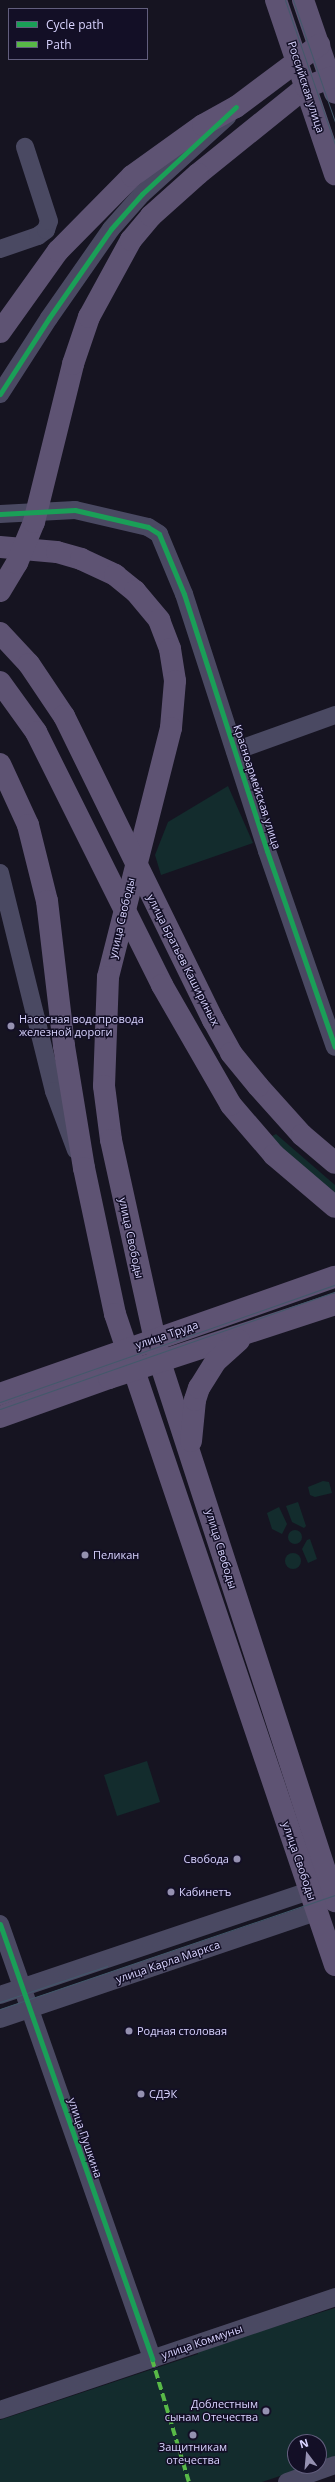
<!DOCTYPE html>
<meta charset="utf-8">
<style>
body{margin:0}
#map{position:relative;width:335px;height:2482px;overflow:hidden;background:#161421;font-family:"Open Sans",sans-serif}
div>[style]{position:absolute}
.green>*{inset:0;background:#132c2d}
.round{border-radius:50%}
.minor>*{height:18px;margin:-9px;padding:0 9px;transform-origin:9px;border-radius:9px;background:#4a4962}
.major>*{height:22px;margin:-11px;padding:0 11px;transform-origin:11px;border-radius:11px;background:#5e5373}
.tram>*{height:1px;margin:-0.5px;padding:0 0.5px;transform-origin:0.5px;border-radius:0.5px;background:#43596b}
.major-bridge>*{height:22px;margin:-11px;padding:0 11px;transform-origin:11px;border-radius:11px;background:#5e5373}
.quiet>*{height:4px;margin-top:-2px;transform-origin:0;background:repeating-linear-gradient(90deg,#58b947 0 8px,transparent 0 12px)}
.cycleway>*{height:5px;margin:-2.5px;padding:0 2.5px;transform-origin:2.5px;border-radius:2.5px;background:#1a9f57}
.dots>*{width:11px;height:11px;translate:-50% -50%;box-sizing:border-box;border:2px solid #130f26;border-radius:50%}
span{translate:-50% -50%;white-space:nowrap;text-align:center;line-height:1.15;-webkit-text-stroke:3px #130f26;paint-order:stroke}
.street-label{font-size:11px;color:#d9d4ff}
.poi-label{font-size:11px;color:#d9d4ff}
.left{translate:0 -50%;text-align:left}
.right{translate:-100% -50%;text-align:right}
.legend{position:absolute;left:8px;top:8px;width:140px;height:52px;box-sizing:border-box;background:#130f26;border:1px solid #625e7d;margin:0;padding:5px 7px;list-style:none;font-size:12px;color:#d9d4ff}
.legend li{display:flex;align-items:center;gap:8px;height:20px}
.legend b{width:20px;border:1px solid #625e7d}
.north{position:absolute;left:287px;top:2434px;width:40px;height:40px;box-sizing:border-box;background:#130f26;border:1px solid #625e7d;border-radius:50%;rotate:344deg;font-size:11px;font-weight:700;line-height:16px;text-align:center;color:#d9d4ff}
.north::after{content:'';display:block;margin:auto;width:14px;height:18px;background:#9591b1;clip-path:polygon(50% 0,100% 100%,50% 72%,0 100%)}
</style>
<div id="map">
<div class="green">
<div style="clip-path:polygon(228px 786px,253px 843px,161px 875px,155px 855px,168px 822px)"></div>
<div style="clip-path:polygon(276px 1134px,335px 1185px,335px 1197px,270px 1137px)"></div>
<div style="clip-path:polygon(323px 1481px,329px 1482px,332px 1493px,315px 1497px,310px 1495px,308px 1487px)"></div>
<div style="clip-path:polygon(298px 1502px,306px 1526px,304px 1528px,292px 1522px,286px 1506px)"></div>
<div style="clip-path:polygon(279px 1507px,287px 1524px,282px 1534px,272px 1529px,267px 1513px)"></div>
<div class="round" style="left:288px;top:1530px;width:14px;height:14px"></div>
<div style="clip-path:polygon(310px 1539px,317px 1559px,308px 1563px,302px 1549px,307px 1540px)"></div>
<div class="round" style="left:285px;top:1553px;width:16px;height:16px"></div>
<div style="clip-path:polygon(147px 1761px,160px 1802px,117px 1816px,104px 1775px)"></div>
<div style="clip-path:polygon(335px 2308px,335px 2458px,319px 2463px,319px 2442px,295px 2442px,295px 2466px,310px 2466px,262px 2482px,0 2482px,0 2420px,198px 2354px,197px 2351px)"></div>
</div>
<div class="minor">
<div style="left:0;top:249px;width:40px;rotate:-18.9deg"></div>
<div style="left:38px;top:236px;width:10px;rotate:-37deg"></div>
<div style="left:46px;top:230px;width:9px;rotate:-72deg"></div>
<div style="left:49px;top:221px;width:78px;rotate:-108deg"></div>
<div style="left:0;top:394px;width:90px;rotate:-57.2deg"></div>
<div style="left:49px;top:318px;width:108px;rotate:-55.1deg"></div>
<div style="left:111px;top:229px;width:47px;rotate:-48.5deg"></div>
<div style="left:142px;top:194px;width:115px;rotate:-42.2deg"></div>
<div style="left:0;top:514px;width:75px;rotate:-3.1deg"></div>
<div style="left:75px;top:510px;width:75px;rotate:13.1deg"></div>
<div style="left:148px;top:527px;width:13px;rotate:32deg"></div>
<div style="left:159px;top:534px;width:65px;rotate:67.4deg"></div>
<div style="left:184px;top:594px;width:270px;rotate:72.1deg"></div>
<div style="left:267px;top:851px;width:207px;rotate:70.9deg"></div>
<div style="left:235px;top:751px;width:106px;rotate:-19.8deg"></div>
<div style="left:0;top:873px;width:225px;rotate:76.1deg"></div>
<div style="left:54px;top:1091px;width:63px;rotate:69.6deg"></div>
<div style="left:0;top:1924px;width:461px;rotate:70.7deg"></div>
<div style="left:0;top:1995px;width:326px;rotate:-18.6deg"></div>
<div style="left:0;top:2019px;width:335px;rotate:-18.7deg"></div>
<div style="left:0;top:2410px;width:354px;rotate:-18.6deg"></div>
<div style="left:287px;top:2482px;width:51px;rotate:-19.5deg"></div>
</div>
<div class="major">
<div style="left:276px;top:0;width:184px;rotate:71.3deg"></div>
<div style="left:303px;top:0;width:98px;rotate:71deg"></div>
<div style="left:198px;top:174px;width:139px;rotate:-38.9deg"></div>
<div style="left:306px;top:87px;width:26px;rotate:-21deg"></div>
<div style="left:0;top:332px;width:100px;rotate:-54.4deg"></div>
<div style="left:58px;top:251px;width:105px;rotate:-45.4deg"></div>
<div style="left:132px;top:176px;width:87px;rotate:-35.7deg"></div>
<div style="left:203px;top:125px;width:38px;rotate:-29deg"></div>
<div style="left:236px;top:107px;width:104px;rotate:-36.8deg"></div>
<div style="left:0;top:547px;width:57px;rotate:5deg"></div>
<div style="left:57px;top:552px;width:25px;rotate:16deg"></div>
<div style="left:81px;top:559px;width:38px;rotate:25deg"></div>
<div style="left:115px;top:575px;width:26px;rotate:39deg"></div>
<div style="left:135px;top:591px;width:38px;rotate:50deg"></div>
<div style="left:159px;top:620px;width:31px;rotate:69deg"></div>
<div style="left:170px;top:649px;width:32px;rotate:81deg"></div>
<div style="left:175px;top:681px;width:47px;rotate:94.9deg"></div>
<div style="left:171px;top:728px;width:257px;rotate:104.2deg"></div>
<div style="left:108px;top:977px;width:109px;rotate:92.1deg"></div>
<div style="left:104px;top:1086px;width:54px;rotate:82.6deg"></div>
<div style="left:111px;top:1140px;width:227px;rotate:77.6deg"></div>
<div style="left:160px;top:1362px;width:567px;rotate:72.01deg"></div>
<div style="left:0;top:764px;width:67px;rotate:65.3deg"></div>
<div style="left:28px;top:825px;width:78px;rotate:76deg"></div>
<div style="left:47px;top:901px;width:146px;rotate:83.3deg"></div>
<div style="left:64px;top:1046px;width:124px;rotate:80.7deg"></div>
<div style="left:84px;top:1168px;width:149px;rotate:78deg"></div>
<div style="left:115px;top:1314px;width:687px;rotate:71.33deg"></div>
<div style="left:258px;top:1086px;width:66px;rotate:48.1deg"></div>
<div style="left:302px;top:1135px;width:43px;rotate:40.3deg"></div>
<div style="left:231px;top:1105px;width:66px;rotate:49.3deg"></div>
<div style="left:274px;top:1155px;width:80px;rotate:40.4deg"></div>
<div style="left:0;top:1394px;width:355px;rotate:-19.3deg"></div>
<div style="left:0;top:1417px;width:116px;rotate:-19.7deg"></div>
<div style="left:109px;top:1378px;width:238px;rotate:-18.1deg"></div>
<div style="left:191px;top:1441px;width:41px;rotate:-84.4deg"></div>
<div style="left:195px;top:1400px;width:13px;rotate:-72deg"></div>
<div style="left:199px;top:1388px;width:32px;rotate:-58deg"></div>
<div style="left:216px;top:1361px;width:31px;rotate:-42deg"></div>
</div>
<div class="tram">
<div style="left:285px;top:0;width:152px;rotate:70.9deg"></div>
<div style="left:293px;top:0;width:129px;rotate:71deg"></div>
<div style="left:0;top:1402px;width:355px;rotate:-19.3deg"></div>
<div style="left:0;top:1409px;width:355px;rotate:-19.3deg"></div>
<div style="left:0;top:2002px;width:113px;rotate:-18.6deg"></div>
<div style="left:0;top:2009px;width:354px;rotate:-18.8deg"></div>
</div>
<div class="major-bridge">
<div style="left:0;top:591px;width:33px;rotate:-59deg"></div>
<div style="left:17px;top:563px;width:44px;rotate:-67.5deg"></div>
<div style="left:34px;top:522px;width:163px;rotate:-76.1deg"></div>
<div style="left:73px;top:364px;width:50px;rotate:-71.2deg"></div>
<div style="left:89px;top:317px;width:88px;rotate:-61.4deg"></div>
<div style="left:131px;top:240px;width:31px;rotate:-50deg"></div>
<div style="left:151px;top:216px;width:63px;rotate:-41.8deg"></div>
<div style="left:0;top:633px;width:42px;rotate:46.9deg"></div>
<div style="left:29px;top:664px;width:63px;rotate:56.1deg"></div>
<div style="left:64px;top:716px;width:339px;rotate:63.9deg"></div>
<div style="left:213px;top:1020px;width:38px;rotate:61deg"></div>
<div style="left:231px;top:1053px;width:43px;rotate:50.7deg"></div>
<div style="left:0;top:682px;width:62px;rotate:54.2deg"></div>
<div style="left:36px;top:732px;width:283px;rotate:63.5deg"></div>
<div style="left:162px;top:985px;width:138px;rotate:60.1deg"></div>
</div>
<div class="quiet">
<div style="left:152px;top:2359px;width:128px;rotate:73.3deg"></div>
</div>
<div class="cycleway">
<div style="left:0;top:394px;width:90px;rotate:-57.2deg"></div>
<div style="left:49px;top:318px;width:108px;rotate:-55.1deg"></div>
<div style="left:111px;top:229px;width:47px;rotate:-48.5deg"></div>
<div style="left:142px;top:194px;width:128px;rotate:-42.8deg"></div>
<div style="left:0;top:514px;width:75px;rotate:-3.1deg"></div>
<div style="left:75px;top:510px;width:75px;rotate:13.1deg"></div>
<div style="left:148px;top:527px;width:13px;rotate:32deg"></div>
<div style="left:159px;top:534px;width:65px;rotate:67.4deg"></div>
<div style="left:184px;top:594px;width:270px;rotate:72.1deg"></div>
<div style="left:267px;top:851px;width:207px;rotate:70.9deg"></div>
<div style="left:0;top:1924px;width:461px;rotate:70.7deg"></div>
</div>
<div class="dots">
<div style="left:11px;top:1026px;background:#9591b1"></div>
<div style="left:85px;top:1555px;background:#9591b1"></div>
<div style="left:237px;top:1859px;background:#9591b1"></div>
<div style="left:171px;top:1892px;background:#9591b1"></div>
<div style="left:129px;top:2031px;background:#9591b1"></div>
<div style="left:141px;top:2094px;background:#9591b1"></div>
<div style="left:266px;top:2411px;background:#9591b1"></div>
<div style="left:193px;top:2435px;background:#9591b1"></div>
</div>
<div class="street-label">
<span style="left:306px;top:87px;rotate:72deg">Российская улица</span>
<span style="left:257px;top:787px;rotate:72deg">Красноармейская улица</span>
<span style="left:122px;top:918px;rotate:-77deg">улица Свободы</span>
<span style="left:183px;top:960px;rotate:63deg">улица Братьев Кашириных</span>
<span style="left:131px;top:1238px;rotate:78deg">улица Свободы</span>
<span style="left:167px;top:1335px;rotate:-19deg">улица Труда</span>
<span style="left:221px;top:1549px;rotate:73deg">улица Свободы</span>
<span style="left:299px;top:1861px;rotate:71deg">улица Свободы</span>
<span style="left:168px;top:1962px;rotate:-19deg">улица Карла Маркса</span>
<span style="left:85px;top:2138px;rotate:71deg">улица Пушкина</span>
<span style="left:202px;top:2342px;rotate:-19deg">улица Коммуны</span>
</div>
<div class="poi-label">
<span class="left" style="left:19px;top:1026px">Насосная водопровода<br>железной дороги</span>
<span class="left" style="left:93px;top:1555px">Пеликан</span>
<span class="right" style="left:229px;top:1859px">Свобода</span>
<span class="left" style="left:179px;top:1892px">Кабинетъ</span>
<span class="left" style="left:137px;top:2031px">Родная столовая</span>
<span class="left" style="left:149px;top:2094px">СДЭК</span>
<span class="right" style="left:258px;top:2411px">Доблестным<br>сынам Отечества</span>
<span style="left:193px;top:2454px">Защитникам<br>отечества</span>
</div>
<ul class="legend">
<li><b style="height:5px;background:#1a9f57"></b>Cycle path</li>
<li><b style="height:5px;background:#58b947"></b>Path</li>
</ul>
<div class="north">N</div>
</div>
